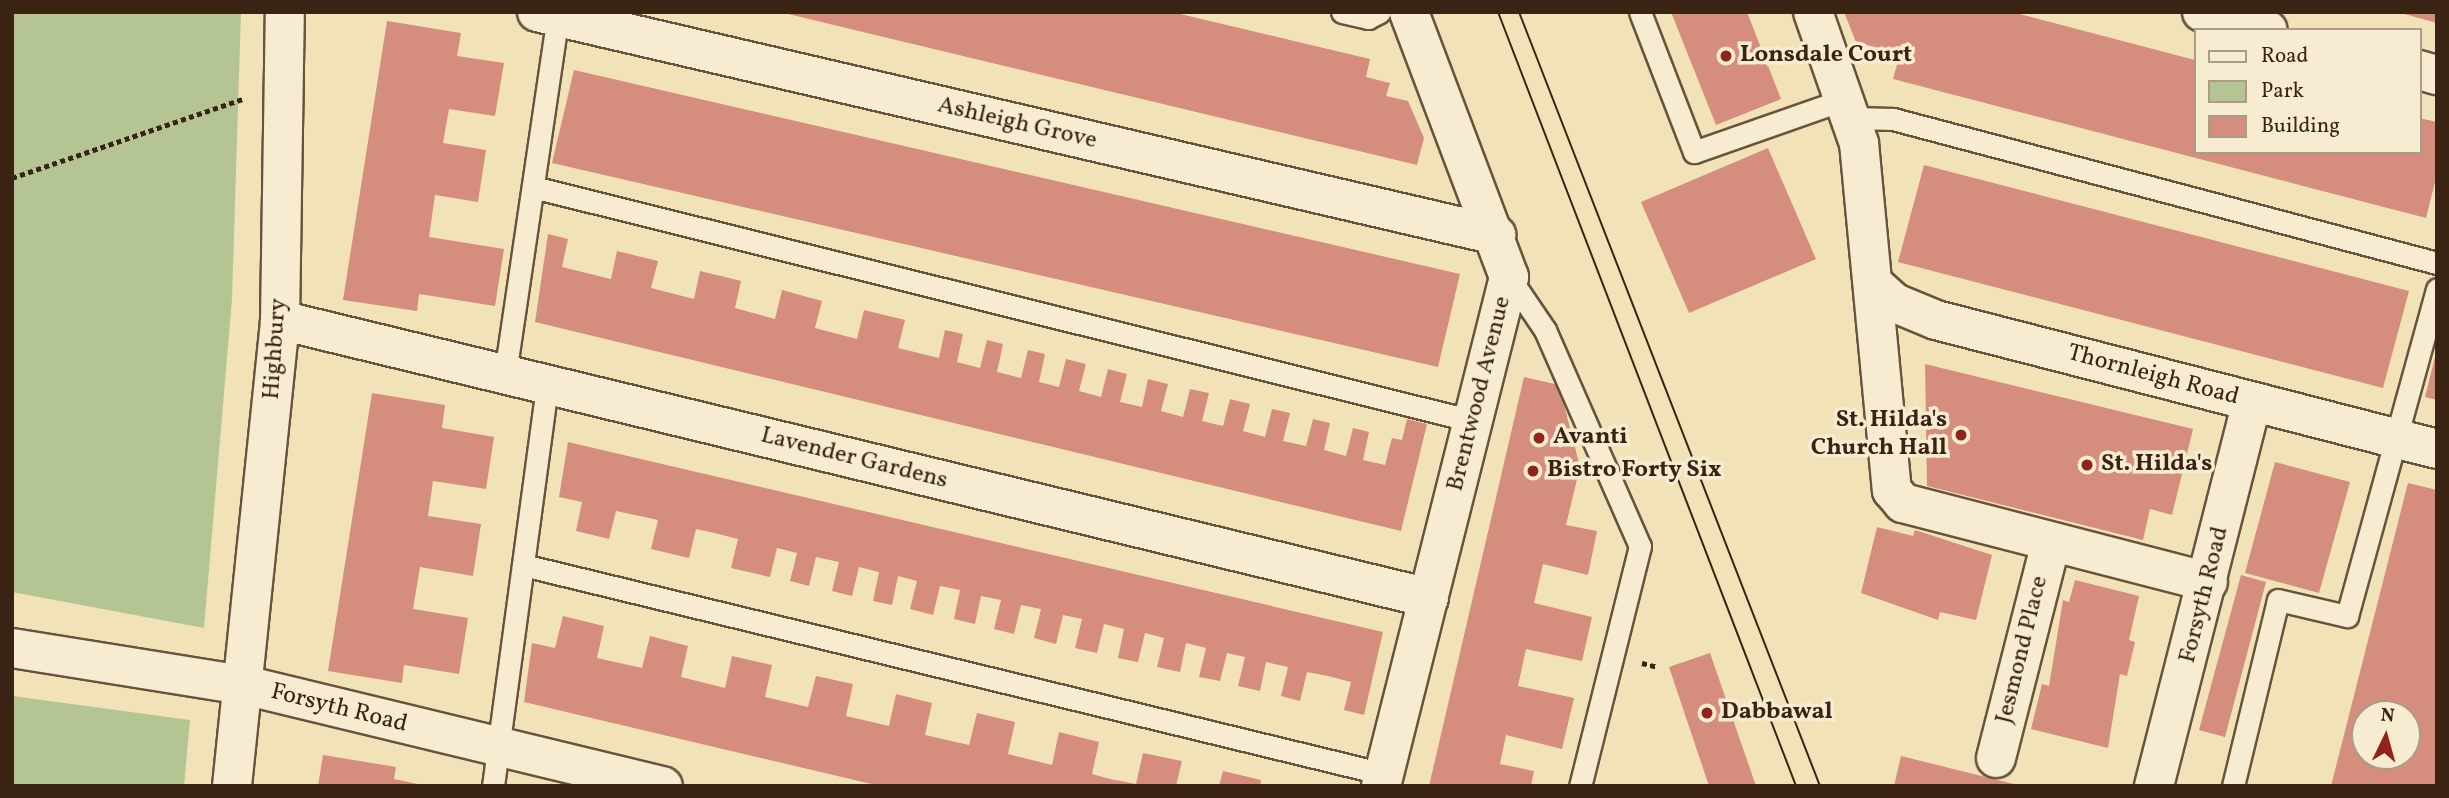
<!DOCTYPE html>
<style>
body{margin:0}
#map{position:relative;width:2449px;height:798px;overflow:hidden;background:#f2e2b8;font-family:Vollkorn,serif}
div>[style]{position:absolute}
.green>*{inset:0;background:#b5c493}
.building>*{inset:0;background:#d58e7d}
.path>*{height:4.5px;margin-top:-2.25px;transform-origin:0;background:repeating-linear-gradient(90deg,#3a2313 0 5px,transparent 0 8.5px)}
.roads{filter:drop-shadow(2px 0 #68533c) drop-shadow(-2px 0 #68533c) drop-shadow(0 2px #68533c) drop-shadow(0 -2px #68533c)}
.lane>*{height:21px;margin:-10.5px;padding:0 10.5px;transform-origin:10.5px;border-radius:10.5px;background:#f7ecd1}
.street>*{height:38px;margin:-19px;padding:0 19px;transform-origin:19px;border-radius:19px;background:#f7ecd1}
.tram>*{height:2px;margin:-1px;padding:0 1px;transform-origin:1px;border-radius:1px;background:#3a2313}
.dots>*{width:19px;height:19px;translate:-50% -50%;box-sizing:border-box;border:4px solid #f7ecd1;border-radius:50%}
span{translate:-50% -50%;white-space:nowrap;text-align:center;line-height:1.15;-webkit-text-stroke:7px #f7ecd1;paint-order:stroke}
.poi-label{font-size:24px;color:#3a2313;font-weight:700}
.left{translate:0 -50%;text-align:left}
.right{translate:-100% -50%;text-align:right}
.street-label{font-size:24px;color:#3a2313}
.frame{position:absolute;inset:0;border:14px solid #3a2313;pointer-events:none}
.legend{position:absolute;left:2194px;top:28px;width:228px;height:126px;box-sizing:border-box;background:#f7ecd1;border:2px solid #ab9c85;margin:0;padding:9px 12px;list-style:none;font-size:21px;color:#3a2313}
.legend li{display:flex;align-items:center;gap:14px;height:35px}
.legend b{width:35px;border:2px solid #ab9c85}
.north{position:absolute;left:2351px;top:700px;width:70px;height:70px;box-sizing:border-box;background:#f7ecd1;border:2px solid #ab9c85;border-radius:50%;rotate:5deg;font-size:19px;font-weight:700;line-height:28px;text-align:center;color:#3a2313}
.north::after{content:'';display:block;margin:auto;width:24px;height:32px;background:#8f2418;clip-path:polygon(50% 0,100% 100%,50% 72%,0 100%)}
</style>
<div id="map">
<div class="green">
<div style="clip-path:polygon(12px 12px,241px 12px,232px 299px,204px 628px,12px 592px)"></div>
<div style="clip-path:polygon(12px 696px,190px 720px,184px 786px,12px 786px)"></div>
</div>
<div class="building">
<div style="clip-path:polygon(1172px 12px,1370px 59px,1366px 77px,1390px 83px,1386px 96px,1408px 101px,1424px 138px,1417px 165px,784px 13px)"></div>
<div style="clip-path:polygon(1671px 12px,1747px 12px,1781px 99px,1716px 125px)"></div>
<div style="clip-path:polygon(1844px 12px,2012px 12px,2195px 60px,2195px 152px,2419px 152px,2419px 118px,2437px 122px,2437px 174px,2426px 218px,1893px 79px,1900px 54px,1856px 42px)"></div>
<div style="clip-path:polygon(2437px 12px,2437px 23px,2401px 13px,2401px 12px)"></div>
<div style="clip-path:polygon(387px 21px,461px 33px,457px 56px,504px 63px,495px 116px,449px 109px,443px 143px,486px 150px,478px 202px,435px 195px,429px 237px,504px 249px,495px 306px,419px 294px,417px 311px,343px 300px)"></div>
<div style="clip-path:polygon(574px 70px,1460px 274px,1438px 367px,552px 163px)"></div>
<div style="clip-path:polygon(1768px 148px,1816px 259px,1689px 313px,1641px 202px)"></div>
<div style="clip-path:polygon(1924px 165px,2409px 291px,2383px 388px,1898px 262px)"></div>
<div style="clip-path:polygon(548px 234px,568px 239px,562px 267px,611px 279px,617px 251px,658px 261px,651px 288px,694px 299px,700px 271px,721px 276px,741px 281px,735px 308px,775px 319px,782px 290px,822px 301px,815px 328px,857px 339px,864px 310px,905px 320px,898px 348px,939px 358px,945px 330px,963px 334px,957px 362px,980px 368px,987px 340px,1003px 344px,997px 372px,1021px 378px,1028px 350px,1045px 354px,1039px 382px,1059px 387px,1066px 359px,1086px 364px,1079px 391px,1101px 397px,1108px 369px,1127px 374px,1120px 402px,1142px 407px,1148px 379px,1168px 384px,1161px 411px,1183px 417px,1190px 389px,1209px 393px,1202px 421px,1223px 426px,1230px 399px,1250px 404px,1243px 431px,1265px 437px,1272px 409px,1290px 413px,1283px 441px,1306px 446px,1313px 419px,1330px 423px,1324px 450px,1346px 456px,1353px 428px,1369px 432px,1363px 460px,1385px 465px,1392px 438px,1402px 440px,1407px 419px,1427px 424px,1401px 531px,535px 322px)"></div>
<div style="clip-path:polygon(2436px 353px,2437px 354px,2437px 400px,2425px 397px)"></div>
<div style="clip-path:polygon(1925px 364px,2193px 429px,2172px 515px,2150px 509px,2143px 540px,1927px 486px)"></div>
<div style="clip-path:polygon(1524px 377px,1559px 385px,1580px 467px,1566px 525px,1597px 531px,1588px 575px,1543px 564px,1534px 603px,1592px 617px,1582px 661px,1526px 649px,1518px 686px,1574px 698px,1562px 749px,1506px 735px,1500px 764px,1534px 771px,1531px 786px,1429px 786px)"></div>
<div style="clip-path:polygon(372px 393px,445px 405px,442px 428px,494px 437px,486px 489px,433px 481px,428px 516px,481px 524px,473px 576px,420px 567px,413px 609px,468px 618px,459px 674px,404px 665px,402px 683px,328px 671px)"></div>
<div style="clip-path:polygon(568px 442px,1383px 632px,1364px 715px,1344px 710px,1351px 682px,1328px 676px,1307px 672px,1300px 701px,1281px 696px,1288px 667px,1266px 662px,1260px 691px,1238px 686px,1245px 657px,1227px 653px,1220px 681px,1199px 677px,1206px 648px,1186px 643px,1180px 672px,1157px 667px,1164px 638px,1145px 633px,1138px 662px,1118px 658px,1124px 629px,1104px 624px,1097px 653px,1075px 648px,1082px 619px,1063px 615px,1056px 644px,1034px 638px,1041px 609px,1021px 605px,1014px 634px,994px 629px,1001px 600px,981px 596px,975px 624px,954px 619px,960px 590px,940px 586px,933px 615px,910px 609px,917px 581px,898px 576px,892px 605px,873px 601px,879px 572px,859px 567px,852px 596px,832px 591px,839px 562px,816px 557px,809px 586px,790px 581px,797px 553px,777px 548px,770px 577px,731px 568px,738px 539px,715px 533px,696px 529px,689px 558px,651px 549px,658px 520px,635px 515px,616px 511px,609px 539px,576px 531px,582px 502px,559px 497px)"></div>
<div style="clip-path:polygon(2275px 462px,2350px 482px,2319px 593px,2245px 573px)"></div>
<div style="clip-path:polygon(evenodd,2408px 483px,2437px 490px,2437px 786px,2331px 786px,2408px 483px,2365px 714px,2407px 714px,2407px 756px,2365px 756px,2365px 714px)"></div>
<div style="clip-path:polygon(1877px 527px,1913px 536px,1915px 530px,1992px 555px,1976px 620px,1940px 612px,1938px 620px,1861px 593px)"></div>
<div style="clip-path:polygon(2241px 575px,2266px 582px,2225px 737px,2199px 730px)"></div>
<div style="clip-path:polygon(2075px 580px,2139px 596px,2129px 640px,2135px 642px,2127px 676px,2120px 674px,2108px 748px,2031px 729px,2042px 684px,2049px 686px,2063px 600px,2069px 602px)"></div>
<div style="clip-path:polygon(563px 616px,604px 626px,597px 658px,642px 668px,650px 636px,688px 646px,681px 677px,725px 688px,732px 656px,772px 665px,765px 697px,808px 707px,816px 676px,853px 684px,846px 716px,889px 726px,896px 694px,932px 703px,925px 735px,969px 745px,977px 713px,1015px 722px,1008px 754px,1052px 765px,1059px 732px,1099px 742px,1092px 774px,1110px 779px,1136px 784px,1143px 753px,1182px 761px,1176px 786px,880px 786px,524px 702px,532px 643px,555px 648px)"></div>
<div style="clip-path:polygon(1710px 653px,1756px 786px,1709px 786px,1669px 667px)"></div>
<div style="clip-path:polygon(323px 755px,396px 767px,394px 779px,427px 786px,318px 786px)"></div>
<div style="clip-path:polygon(1901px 756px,2018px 785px,2018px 786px,1894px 786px)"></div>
<div style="clip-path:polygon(1223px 771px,1261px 780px,1260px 786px,1219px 786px)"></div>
</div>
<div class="path">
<div style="left:12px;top:178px;width:244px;rotate:-18.9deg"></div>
<div style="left:1642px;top:663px;width:16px;rotate:14deg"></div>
</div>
<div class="roads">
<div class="lane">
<div style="left:1342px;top:12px;width:27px;rotate:13deg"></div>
<div style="left:1368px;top:18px;width:13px;rotate:-27deg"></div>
<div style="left:1640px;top:12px;width:150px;rotate:68.9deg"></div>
<div style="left:1694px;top:152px;width:160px;rotate:-19.3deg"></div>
<div style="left:1853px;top:118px;width:40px;rotate:1.4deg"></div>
<div style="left:1893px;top:119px;width:563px;rotate:14.83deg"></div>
<div style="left:533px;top:187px;width:969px;rotate:13.98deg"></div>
<div style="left:1509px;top:277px;width:64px;rotate:55.8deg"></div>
<div style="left:1545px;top:330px;width:236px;rotate:66.3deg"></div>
<div style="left:1640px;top:546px;width:247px;rotate:104deg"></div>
<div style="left:505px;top:374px;width:361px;rotate:-81.6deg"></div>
<div style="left:523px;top:565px;width:886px;rotate:13.64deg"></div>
<div style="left:493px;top:786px;width:405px;rotate:-82.3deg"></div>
<div style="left:2233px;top:786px;width:191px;rotate:-76.4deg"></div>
<div style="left:2278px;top:600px;width:71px;rotate:13.1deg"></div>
<div style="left:2347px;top:616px;width:339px;rotate:-74.6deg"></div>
</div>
<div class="street">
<div style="left:537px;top:12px;width:985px;rotate:13.09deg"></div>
<div style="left:1813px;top:12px;width:139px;rotate:70.7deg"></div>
<div style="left:1859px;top:143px;width:349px;rotate:84.6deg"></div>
<div style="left:1892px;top:490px;width:17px;rotate:50deg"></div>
<div style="left:1903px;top:503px;width:315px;rotate:14.5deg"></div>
<div style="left:2202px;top:12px;width:68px;rotate:15.3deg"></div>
<div style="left:2419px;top:70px;width:19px;rotate:16deg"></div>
<div style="left:1877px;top:287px;width:24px;rotate:42deg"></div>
<div style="left:1895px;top:303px;width:44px;rotate:22.5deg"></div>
<div style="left:1936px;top:320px;width:517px;rotate:14.44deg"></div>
<div style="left:280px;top:320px;width:1182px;rotate:13.6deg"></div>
<div style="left:12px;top:648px;width:235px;rotate:9.1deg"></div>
<div style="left:244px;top:685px;width:431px;rotate:13.6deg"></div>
<div style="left:1996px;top:758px;width:222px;rotate:-75.7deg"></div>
<div style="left:232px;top:786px;width:468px;rotate:-84.1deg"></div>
<div style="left:280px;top:320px;width:308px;rotate:-89.1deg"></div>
<div style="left:1381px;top:786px;width:525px;rotate:-75.88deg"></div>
<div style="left:1509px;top:277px;width:283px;rotate:-110.7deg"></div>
<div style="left:2154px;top:786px;width:396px;rotate:-75.7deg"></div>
</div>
</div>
<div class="tram">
<div style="left:1498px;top:12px;width:829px;rotate:68.94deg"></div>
<div style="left:1519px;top:12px;width:830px;rotate:68.75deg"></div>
</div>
<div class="dots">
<div style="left:1726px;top:56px;background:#8f2418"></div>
<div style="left:1961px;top:435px;background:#8f2418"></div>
<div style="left:1539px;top:438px;background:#8f2418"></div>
<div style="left:2087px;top:465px;background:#8f2418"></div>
<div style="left:1533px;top:471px;background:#8f2418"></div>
<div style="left:1707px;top:713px;background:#8f2418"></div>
</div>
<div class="poi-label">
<span class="left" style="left:1740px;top:56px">Lonsdale Court</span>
<span class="right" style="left:1947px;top:435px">St. Hilda's<br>Church Hall</span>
<span class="left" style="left:1553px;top:438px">Avanti</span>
<span class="left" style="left:2101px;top:465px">St. Hilda's</span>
<span class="left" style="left:1547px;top:471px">Bistro Forty Six</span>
<span class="left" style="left:1721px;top:713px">Dabbawal</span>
</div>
<div class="street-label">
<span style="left:1017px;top:124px;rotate:13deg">Ashleigh Grove</span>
<span style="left:276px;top:349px;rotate:-86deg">Highbury</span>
<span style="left:2153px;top:376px;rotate:15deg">Thornleigh Road</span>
<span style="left:1480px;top:394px;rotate:-76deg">Brentwood Avenue</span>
<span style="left:854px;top:459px;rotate:14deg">Lavender Gardens</span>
<span style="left:2205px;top:595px;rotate:-76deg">Forsyth Road</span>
<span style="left:2023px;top:650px;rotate:-76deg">Jesmond Place</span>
<span style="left:339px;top:709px;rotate:14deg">Forsyth Road</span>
</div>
<div class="frame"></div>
<ul class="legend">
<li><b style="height:9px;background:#f7ecd1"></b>Road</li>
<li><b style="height:19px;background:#b5c493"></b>Park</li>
<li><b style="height:19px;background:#d58e7d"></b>Building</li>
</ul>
<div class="north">N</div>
</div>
